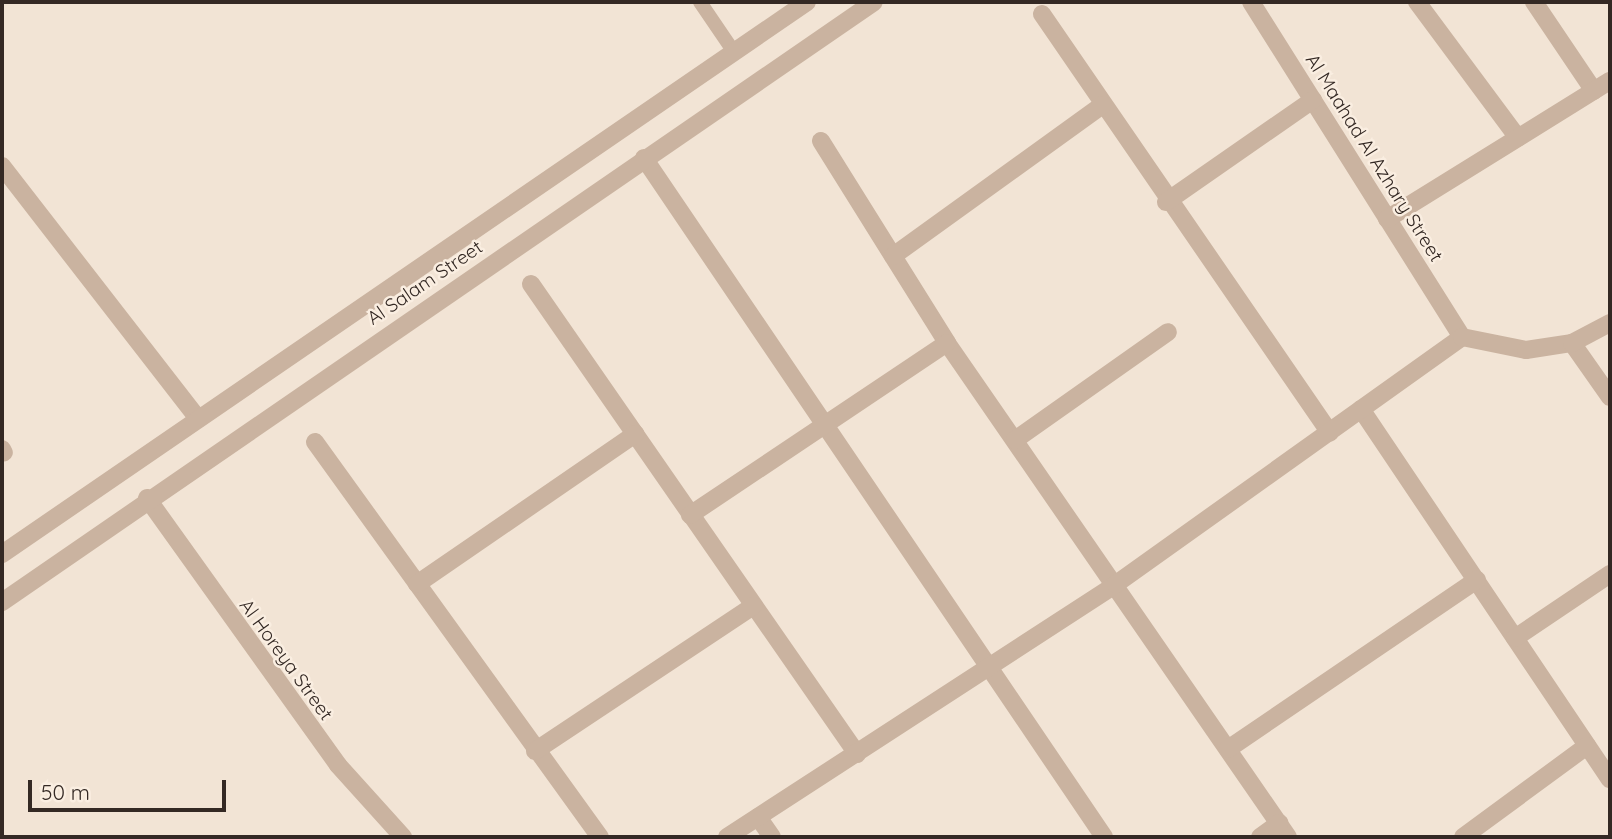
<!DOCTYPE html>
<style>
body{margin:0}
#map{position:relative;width:1612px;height:839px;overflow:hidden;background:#f2e4d5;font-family:Quicksand,sans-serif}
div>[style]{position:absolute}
.service>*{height:14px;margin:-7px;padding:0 7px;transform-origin:7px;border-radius:7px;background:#cab3a0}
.minor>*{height:18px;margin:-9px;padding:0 9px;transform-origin:9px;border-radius:9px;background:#cab3a0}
.tertiary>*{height:18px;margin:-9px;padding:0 9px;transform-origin:9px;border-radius:9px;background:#cab3a0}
span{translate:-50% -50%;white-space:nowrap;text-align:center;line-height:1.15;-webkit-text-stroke:5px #faeee1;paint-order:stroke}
.street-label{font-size:19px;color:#342924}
.frame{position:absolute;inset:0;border:4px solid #342924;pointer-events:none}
.scale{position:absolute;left:28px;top:780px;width:198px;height:32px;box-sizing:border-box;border:4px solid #342924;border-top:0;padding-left:9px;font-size:21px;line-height:24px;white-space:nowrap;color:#342924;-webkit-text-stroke:5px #faeee1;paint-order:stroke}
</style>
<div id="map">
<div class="service">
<div style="left:700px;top:2px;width:60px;rotate:55.8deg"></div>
</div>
<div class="minor">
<div style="left:1251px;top:2px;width:396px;rotate:57.8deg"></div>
<div style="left:1417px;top:2px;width:169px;rotate:53.4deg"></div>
<div style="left:1534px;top:2px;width:107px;rotate:56deg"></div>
<div style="left:1042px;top:14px;width:508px;rotate:55.5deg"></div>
<div style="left:821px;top:141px;width:238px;rotate:58deg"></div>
<div style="left:947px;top:343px;width:600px;rotate:55.38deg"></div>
<div style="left:644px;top:158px;width:820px;rotate:55.88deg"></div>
<div style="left:2px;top:166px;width:320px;rotate:52.2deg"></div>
<div style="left:1166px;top:202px;width:179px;rotate:-34.8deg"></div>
<div style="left:1387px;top:219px;width:262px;rotate:-31.8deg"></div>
<div style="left:893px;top:256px;width:258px;rotate:-35.8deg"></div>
<div style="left:531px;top:284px;width:572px;rotate:55.25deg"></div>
<div style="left:1572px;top:343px;width:66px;rotate:54.9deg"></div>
<div style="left:1361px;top:409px;width:446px;rotate:56.1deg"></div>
<div style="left:1015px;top:440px;width:187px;rotate:-35.2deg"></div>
<div style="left:315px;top:442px;width:487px;rotate:54.2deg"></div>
<div style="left:2px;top:449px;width:4px;rotate:63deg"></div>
<div style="left:690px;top:515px;width:309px;rotate:-33.8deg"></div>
<div style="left:417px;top:584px;width:265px;rotate:-34.5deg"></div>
<div style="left:1515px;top:638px;width:115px;rotate:-34deg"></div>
<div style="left:1228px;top:749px;width:301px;rotate:-34.2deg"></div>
<div style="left:535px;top:751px;width:262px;rotate:-33.6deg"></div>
<div style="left:758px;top:817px;width:24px;rotate:55deg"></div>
<div style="left:727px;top:837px;width:464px;rotate:-33deg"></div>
<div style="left:1116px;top:584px;width:425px;rotate:-35.5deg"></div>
<div style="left:1462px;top:337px;width:65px;rotate:11.5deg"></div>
<div style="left:1526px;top:350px;width:47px;rotate:-8.7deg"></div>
<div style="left:1572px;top:343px;width:43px;rotate:-27.8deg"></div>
<div style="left:1260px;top:837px;width:24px;rotate:-36deg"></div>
<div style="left:1463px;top:837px;width:154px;rotate:-36.3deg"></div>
</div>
<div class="tertiary">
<div style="left:147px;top:498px;width:328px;rotate:54.4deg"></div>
<div style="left:338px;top:765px;width:97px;rotate:47.9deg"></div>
<div style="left:2px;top:554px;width:976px;rotate:-34.44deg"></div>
<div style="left:2px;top:602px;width:1058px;rotate:-34.53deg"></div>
</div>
<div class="street-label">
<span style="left:1374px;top:158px;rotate:58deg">Al Maahad Al Azhary Street</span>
<span style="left:425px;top:283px;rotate:-34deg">Al Salam Street</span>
<span style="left:286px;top:660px;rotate:54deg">Al Horeya Street</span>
</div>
<div class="frame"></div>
<div class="scale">50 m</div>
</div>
